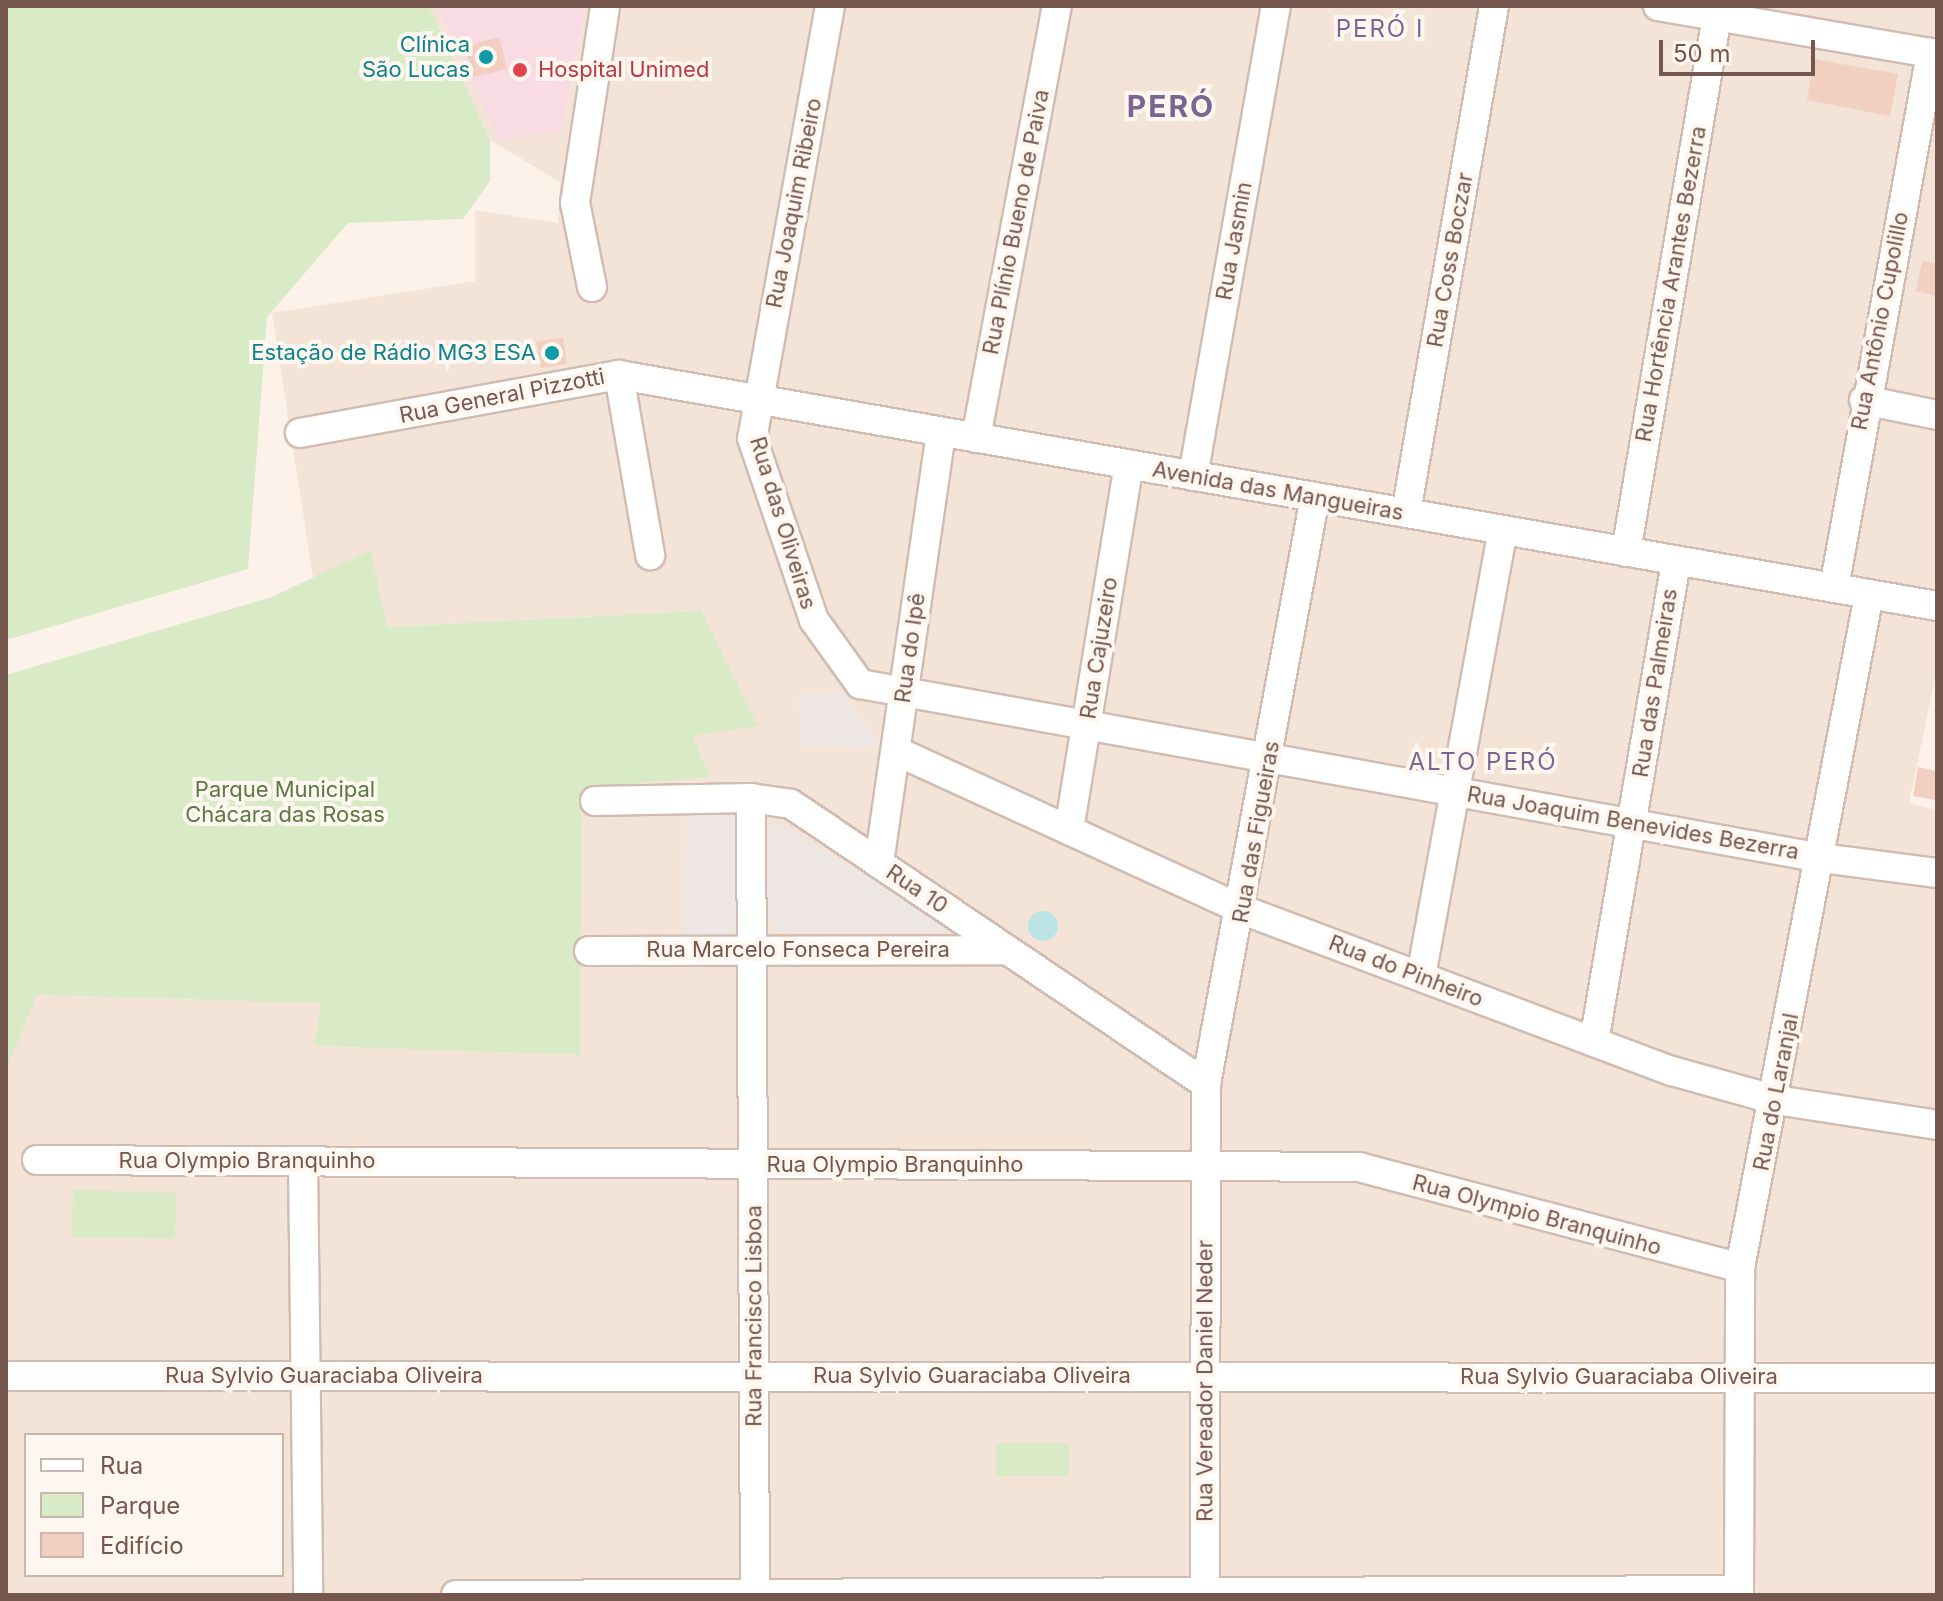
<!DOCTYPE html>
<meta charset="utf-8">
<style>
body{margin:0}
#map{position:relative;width:1943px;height:1601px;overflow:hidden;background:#fcf2e9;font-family:Inter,sans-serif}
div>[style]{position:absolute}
.residential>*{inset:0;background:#f3e4d7}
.industrial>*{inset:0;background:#ede6e2}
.medical>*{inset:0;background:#f9dce3}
.green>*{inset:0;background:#d9eac7}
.water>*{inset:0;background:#bde4e5}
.round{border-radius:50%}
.building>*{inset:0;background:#f1cfc1}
.roads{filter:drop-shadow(2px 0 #d0bcb1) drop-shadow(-2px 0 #d0bcb1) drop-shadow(0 2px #d0bcb1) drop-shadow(0 -2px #d0bcb1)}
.minor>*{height:28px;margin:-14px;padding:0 14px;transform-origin:14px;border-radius:14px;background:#fff}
.dots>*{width:22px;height:22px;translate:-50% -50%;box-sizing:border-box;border:4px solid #fef7ef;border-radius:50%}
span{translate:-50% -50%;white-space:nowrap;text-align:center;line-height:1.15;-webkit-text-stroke:8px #fef7ef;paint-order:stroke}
.culture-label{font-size:22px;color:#0d838f}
.right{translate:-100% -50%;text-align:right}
.health-label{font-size:22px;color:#be3a42}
.left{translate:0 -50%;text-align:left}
.street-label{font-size:22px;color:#76574d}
.park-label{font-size:22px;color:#5b7b45}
.neighbourhood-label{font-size:24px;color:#7d6592;letter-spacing:2px}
.district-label{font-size:30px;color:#7d6592;font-weight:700;letter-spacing:2px}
.frame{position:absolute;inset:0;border:8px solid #76574d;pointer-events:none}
.legend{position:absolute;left:24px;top:1433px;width:260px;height:144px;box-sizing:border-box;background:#fef7ef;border:2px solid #c8b7ae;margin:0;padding:10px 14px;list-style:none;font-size:24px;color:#76574d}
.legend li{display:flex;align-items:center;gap:16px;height:40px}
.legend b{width:40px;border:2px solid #c8b7ae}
.scale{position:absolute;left:1659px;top:40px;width:156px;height:36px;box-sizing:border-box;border:4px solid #76574d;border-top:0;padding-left:10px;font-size:24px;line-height:28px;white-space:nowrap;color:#76574d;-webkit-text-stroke:6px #fef7ef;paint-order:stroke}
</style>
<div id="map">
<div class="residential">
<div style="clip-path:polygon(evenodd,429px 6px,438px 6px,498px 138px,561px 131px,586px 6px,1937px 6px,1937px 669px,1909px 803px,1937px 810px,1937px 1595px,6px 1595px,6px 1070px,36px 995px,322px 1003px,315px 1046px,580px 1055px,582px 788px,710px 776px,693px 736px,701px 611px,387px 627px,371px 550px,313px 578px,272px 313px,475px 281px,475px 210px,558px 223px,560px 182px,490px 140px,429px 6px,26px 1435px,282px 1435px,282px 1575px,26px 1575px,26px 1435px)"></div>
</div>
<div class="industrial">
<div style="clip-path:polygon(842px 692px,883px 748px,800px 746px,799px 695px)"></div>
<div style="clip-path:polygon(686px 808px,728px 808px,739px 818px,738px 925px,728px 937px,684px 936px)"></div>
<div style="clip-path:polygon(777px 822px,947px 923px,947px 931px,782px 932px,772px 927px,766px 917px,770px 823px)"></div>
</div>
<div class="medical">
<div style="clip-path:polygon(438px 6px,586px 6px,561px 131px,498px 139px)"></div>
</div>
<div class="green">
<div style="clip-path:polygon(6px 6px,429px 6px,490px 140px,490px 181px,463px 219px,348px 223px,267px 317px,248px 569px,6px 640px)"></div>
<div style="clip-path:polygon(371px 550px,387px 627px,701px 611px,758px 726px,693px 736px,710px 777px,582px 788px,580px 1055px,315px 1046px,321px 1003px,37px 995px,6px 1070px,6px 675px,272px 597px)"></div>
<div style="clip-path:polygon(73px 1190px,176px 1193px,175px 1239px,72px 1237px)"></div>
<div style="clip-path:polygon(996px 1443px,1069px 1443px,1069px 1476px,996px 1476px)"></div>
</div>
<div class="water">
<div class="round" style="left:1028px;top:911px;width:30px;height:30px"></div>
</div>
<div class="building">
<div style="clip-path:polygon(499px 37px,507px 69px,473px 77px,465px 46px)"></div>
<div style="clip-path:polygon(1814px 59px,1898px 74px,1890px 116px,1807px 100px)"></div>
<div style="clip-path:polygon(1922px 261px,1937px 264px,1937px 296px,1916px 291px)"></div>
<div style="clip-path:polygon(563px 337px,567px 364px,541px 368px,536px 342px)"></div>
<div style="clip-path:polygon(1918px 767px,1937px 771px,1935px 800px,1913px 796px)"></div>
</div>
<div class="roads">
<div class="minor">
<div style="left:830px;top:6px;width:439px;rotate:100.2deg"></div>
<div style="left:752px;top:438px;width:192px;rotate:71.2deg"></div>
<div style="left:814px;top:620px;width:79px;rotate:54.3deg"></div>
<div style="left:860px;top:684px;width:977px;rotate:10.26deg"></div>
<div style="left:1821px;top:858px;width:117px;rotate:7.4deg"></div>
<div style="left:1658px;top:6px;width:283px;rotate:9.8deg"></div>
<div style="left:592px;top:287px;width:86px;rotate:-101.4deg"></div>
<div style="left:575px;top:203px;width:199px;rotate:-81.3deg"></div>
<div style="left:619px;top:375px;width:183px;rotate:80.2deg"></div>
<div style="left:1864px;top:400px;width:75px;rotate:11.6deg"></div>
<div style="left:300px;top:433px;width:324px;rotate:-10.3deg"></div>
<div style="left:619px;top:375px;width:1338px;rotate:9.94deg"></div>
<div style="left:976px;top:438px;width:440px;rotate:-79.4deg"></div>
<div style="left:1193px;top:476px;width:477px;rotate:-80deg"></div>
<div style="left:1406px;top:513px;width:515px;rotate:-80.15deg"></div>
<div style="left:1626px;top:552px;width:544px;rotate:-80.36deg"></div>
<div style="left:1834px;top:588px;width:544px;rotate:-79.72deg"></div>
<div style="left:896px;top:751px;width:382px;rotate:24.6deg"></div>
<div style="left:1243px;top:910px;width:458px;rotate:20.6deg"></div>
<div style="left:1672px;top:1071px;width:108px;rotate:15.6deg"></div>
<div style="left:1776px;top:1100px;width:163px;rotate:8.8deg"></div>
<div style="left:751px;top:798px;width:797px;rotate:89.71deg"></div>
<div style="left:595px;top:801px;width:156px;rotate:-1.1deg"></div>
<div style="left:751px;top:798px;width:40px;rotate:8.5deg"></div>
<div style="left:791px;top:804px;width:501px;rotate:34.01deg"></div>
<div style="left:1069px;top:830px;width:370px;rotate:-80.7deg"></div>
<div style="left:879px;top:863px;width:435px;rotate:-81.8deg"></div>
<div style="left:589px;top:951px;width:418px;rotate:-0.1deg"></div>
<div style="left:1421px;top:976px;width:453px;rotate:-79.6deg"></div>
<div style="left:1594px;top:1042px;width:488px;rotate:-80.3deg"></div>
<div style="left:37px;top:1160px;width:1322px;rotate:0.3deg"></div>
<div style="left:1359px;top:1167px;width:394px;rotate:14.8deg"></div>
<div style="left:303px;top:1162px;width:433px;rotate:89.3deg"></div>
<div style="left:6px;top:1376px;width:1931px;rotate:0.06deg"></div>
<div style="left:456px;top:1595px;width:1283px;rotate:-0.22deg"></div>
<div style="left:1205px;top:1595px;width:511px;rotate:-89.89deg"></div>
<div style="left:1206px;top:1084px;width:597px;rotate:-79.48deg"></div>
<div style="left:1739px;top:1595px;width:327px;rotate:-89.8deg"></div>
<div style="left:1740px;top:1268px;width:685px;rotate:-79.15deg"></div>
</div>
</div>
<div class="dots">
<div style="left:486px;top:57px;background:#0f9aa8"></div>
<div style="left:520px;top:70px;background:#e0444e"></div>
<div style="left:552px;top:353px;background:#0f9aa8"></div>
</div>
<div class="culture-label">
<span class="right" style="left:470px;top:57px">Clínica<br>São Lucas</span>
<span class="right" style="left:536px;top:353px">Estação de Rádio MG3 ESA</span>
</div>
<div class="health-label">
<span class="left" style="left:538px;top:70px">Hospital Unimed</span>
</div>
<div class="street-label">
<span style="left:794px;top:203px;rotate:-79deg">Rua Joaquim Ribeiro</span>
<span style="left:1016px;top:222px;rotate:-79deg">Rua Plínio Bueno de Paiva</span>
<span style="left:1234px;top:241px;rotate:-80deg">Rua Jasmin</span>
<span style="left:1450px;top:260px;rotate:-80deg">Rua Coss Boczar</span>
<span style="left:1671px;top:284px;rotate:-80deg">Rua Hortência Arantes Bezerra</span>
<span style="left:1880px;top:321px;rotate:-79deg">Rua Antônio Cupolillo</span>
<span style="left:502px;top:396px;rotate:-11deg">Rua General Pizzotti</span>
<span style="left:1278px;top:491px;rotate:10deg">Avenida das Mangueiras</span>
<span style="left:783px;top:523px;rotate:73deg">Rua das Oliveiras</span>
<span style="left:910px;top:648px;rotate:-82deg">Rua do Ipê</span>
<span style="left:1099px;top:648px;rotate:-81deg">Rua Cajuzeiro</span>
<span style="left:1655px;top:683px;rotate:-81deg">Rua das Palmeiras</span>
<span style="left:1633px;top:823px;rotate:10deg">Rua Joaquim Benevides Bezerra</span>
<span style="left:1256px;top:832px;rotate:-80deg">Rua das Figueiras</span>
<span style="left:917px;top:889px;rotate:34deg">Rua 10</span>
<span style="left:798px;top:950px">Rua Marcelo Fonseca Pereira</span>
<span style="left:1406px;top:971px;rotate:21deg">Rua do Pinheiro</span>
<span style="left:1776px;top:1092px;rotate:-79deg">Rua do Laranjal</span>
<span style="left:247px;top:1161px">Rua Olympio Branquinho</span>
<span style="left:895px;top:1165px">Rua Olympio Branquinho</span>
<span style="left:1537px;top:1215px;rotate:15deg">Rua Olympio Branquinho</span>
<span style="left:754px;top:1316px;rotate:-90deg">Rua Francisco Lisboa</span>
<span style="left:324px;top:1376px">Rua Sylvio Guaraciaba Oliveira</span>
<span style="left:972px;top:1376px">Rua Sylvio Guaraciaba Oliveira</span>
<span style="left:1619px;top:1377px">Rua Sylvio Guaraciaba Oliveira</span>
<span style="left:1205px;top:1381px;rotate:-90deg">Rua Vereador Daniel Neder</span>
</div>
<div class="park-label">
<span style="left:285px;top:802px">Parque Municipal<br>Chácara das Rosas</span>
</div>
<div class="neighbourhood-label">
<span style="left:1380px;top:29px">PERÓ I</span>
<span style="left:1483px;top:762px">ALTO PERÓ</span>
</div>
<div class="district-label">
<span style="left:1171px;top:106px">PERÓ</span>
</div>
<div class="frame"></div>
<ul class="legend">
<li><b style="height:10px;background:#fff"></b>Rua</li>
<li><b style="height:22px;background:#d9eac7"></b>Parque</li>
<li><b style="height:22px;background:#f1cfc1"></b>Edifício</li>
</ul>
<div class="scale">50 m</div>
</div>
